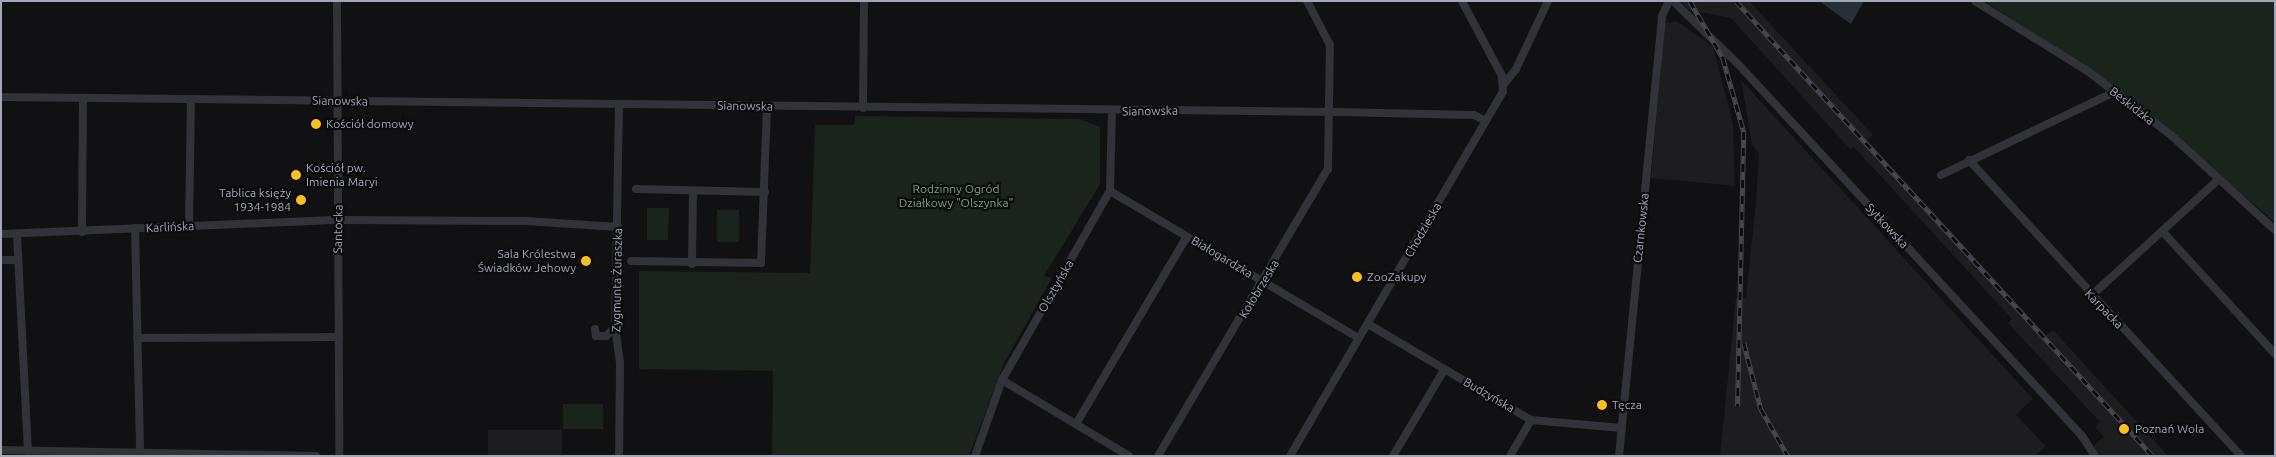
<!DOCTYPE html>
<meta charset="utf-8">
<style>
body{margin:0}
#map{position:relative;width:2276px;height:457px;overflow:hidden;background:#111113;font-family:Ubuntu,sans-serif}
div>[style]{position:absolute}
.built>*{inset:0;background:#1d1d20}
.green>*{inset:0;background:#1b231d}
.water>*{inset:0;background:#272f37}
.street>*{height:8px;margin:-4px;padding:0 4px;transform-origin:4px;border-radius:4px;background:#323338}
.rail>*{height:4.5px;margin-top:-2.25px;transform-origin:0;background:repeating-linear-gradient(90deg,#0c0c0e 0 8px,#47484f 0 16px);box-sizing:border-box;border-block:1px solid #47484f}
.dots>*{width:14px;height:14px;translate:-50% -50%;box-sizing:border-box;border:2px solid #0c0c0e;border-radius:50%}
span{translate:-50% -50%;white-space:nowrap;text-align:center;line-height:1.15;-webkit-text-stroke:4.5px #0c0c0e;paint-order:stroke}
.street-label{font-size:12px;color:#a2a6b5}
.poi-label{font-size:12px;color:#a2a6b5}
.left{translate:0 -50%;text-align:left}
.right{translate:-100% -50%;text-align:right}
.park-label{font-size:12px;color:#77a17c}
.frame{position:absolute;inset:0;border:2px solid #a2a6b5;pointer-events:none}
</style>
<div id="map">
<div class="built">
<div style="clip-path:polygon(1680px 1px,1749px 1px,1873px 135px,1867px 140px,2046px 335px,2053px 330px,2168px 456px,2101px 456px,2092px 447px,2104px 437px,2095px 427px,2100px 422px,2008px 323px,2012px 319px,1854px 147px,1850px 149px,1731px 18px,1689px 10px)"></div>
<div style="clip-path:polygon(1677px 21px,1713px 47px,1733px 124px,1735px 186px,1651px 178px,1665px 23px)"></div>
<div style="clip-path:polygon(1741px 80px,2033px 399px,2016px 415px,2046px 446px,2035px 456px,1720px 456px,1736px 298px,1746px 298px,1756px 202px,1759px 153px,1752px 144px)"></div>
<div style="clip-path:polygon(488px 430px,562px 430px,562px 456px,488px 456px)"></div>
</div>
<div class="green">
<div style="clip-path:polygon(1985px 1px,2275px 1px,2275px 222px,2116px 88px)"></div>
<div style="clip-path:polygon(855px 116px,1080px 119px,1100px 127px,1100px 184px,1044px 276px,1052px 278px,1004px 363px,969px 456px,772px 456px,773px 371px,639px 369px,639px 271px,810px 273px,815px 125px,854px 125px)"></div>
<div style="clip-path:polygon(647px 208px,669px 208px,668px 240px,647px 240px)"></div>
<div style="clip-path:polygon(717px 210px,739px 210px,739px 242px,717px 242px)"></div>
<div style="clip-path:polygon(563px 404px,603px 404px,603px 429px,563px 429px)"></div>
</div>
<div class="water">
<div style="clip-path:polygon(1819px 1px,1864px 1px,1851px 24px)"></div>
</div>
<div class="street">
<div style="left:337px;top:1px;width:455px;rotate:89.7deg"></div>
<div style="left:1673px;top:1px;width:91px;rotate:44.1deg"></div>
<div style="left:1738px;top:64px;width:507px;rotate:47.24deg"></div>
<div style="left:2082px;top:436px;width:24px;rotate:57deg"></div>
<div style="left:1975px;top:1px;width:134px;rotate:31.9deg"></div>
<div style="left:2089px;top:72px;width:105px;rotate:37.6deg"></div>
<div style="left:2172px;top:136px;width:139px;rotate:42.4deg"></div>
<div style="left:1504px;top:84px;width:19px;rotate:-51deg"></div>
<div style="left:1516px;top:69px;width:75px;rotate:-64.8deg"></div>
<div style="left:1px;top:97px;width:1336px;rotate:0.64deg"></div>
<div style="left:1337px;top:112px;width:137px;rotate:1.3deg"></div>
<div style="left:1474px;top:115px;width:13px;rotate:27deg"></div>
<div style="left:619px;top:104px;width:223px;rotate:91deg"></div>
<div style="left:615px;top:327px;width:37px;rotate:82deg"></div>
<div style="left:620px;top:364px;width:92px;rotate:90.6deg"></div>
<div style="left:863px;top:108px;width:107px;rotate:-89.5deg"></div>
<div style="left:1969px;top:160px;width:402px;rotate:47.4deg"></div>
<div style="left:1941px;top:175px;width:192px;rotate:-25.6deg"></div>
<div style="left:636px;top:189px;width:129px;rotate:1.3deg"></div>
<div style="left:1110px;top:191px;width:289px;rotate:30.6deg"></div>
<div style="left:189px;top:225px;width:126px;rotate:-89.1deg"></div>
<div style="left:135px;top:228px;width:225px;rotate:88.7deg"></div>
<div style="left:2162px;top:231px;width:167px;rotate:47.4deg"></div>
<div style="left:82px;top:232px;width:134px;rotate:-89.6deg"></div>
<div style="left:1px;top:234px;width:338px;rotate:-2.4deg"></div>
<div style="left:339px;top:220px;width:187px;rotate:0.3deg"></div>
<div style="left:526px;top:221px;width:92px;rotate:3.7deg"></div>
<div style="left:17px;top:235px;width:216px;rotate:87.1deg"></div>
<div style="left:1px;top:260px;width:16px"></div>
<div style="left:631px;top:261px;width:130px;rotate:0.9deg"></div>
<div style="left:761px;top:263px;width:157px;rotate:-87.8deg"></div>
<div style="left:692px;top:264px;width:73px;rotate:-89.2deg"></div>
<div style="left:2092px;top:295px;width:172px;rotate:-42.4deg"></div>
<div style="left:1368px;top:324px;width:189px;rotate:30.5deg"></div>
<div style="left:1531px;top:420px;width:91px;rotate:5deg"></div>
<div style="left:595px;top:329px;width:7px;rotate:82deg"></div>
<div style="left:596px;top:336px;width:10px"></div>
<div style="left:606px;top:336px;width:13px;rotate:-45deg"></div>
<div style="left:137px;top:338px;width:202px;rotate:-0.3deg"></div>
<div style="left:1002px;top:380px;width:148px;rotate:30.9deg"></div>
<div style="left:1076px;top:424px;width:218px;rotate:-59.4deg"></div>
<div style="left:1px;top:450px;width:315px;rotate:1.1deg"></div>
<div style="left:975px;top:456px;width:81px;rotate:-70.4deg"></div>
<div style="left:1002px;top:380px;width:218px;rotate:-60.3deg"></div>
<div style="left:1110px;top:191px;width:80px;rotate:-88.6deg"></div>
<div style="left:1158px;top:456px;width:334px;rotate:-59.4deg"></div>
<div style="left:1328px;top:169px;width:124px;rotate:-89.1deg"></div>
<div style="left:1330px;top:45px;width:50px;rotate:-117.6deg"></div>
<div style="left:1290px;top:456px;width:422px;rotate:-59.7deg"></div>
<div style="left:1503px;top:92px;width:16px;rotate:-94deg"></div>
<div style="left:1502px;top:76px;width:85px;rotate:-118.1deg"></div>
<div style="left:1393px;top:456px;width:100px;rotate:-59.3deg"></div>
<div style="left:1510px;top:456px;width:42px;rotate:-59.7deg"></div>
<div style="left:1619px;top:456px;width:442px;rotate:-84.4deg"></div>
<div style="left:1662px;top:16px;width:17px;rotate:-65deg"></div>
</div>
<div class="rail">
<div style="left:1690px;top:1px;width:66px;rotate:59.9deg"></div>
<div style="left:1723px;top:58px;width:77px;rotate:74.2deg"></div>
<div style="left:1744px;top:132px;width:274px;rotate:91.3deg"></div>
<div style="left:1736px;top:1px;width:617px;rotate:47.5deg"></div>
<div style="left:1744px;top:343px;width:68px;rotate:75.6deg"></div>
<div style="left:1761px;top:409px;width:54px;rotate:60.1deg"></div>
</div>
<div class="dots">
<div style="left:316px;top:124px;background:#fcbf20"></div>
<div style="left:296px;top:175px;background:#fcbf20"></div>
<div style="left:301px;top:200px;background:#fcbf20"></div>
<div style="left:586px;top:261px;background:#fcbf20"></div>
<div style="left:1357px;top:277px;background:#fcbf20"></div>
<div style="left:1602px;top:405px;background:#fcbf20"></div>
<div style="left:2124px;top:429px;background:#fcbf20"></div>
</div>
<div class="street-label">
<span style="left:340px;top:101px;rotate:1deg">Sianowska</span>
<span style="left:745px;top:106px;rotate:1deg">Sianowska</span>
<span style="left:2132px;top:106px;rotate:38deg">Beskidzka</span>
<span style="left:1150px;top:111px;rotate:-1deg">Sianowska</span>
<span style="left:1887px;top:226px;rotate:47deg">Sytkowska</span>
<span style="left:170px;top:227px;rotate:-3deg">Karlińska</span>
<span style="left:1641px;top:228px;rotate:-84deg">Czarnkowska</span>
<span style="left:338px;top:229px;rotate:-89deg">Santocka</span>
<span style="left:1423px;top:230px;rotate:-60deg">Chodzieska</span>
<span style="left:1222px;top:257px;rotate:31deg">Białogardzka</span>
<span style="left:617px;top:280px;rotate:-89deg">Zygmunta Żuraszka</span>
<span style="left:1056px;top:286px;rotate:-60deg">Olsztyńska</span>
<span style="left:1259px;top:289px;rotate:-59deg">Kołobrzeska</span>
<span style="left:2104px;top:309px;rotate:46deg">Karpacka</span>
<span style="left:1489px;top:395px;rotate:30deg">Budzyńska</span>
</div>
<div class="poi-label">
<span class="left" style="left:326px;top:124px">Kościół domowy</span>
<span class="left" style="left:306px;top:175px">Kościół pw.<br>Imienia Maryi</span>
<span class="right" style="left:291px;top:200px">Tablica księży<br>1934-1984</span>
<span class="right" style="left:576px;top:261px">Sala Królestwa<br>Świadków Jehowy</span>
<span class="left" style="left:1367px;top:277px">ZooZakupy</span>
<span class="left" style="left:1612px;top:405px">Tęcza</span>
<span class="left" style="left:2135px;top:429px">Poznań Wola</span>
</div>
<div class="park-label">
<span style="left:956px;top:196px">Rodzinny Ogród<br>Działkowy "Olszynka"</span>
</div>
<div class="frame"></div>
</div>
